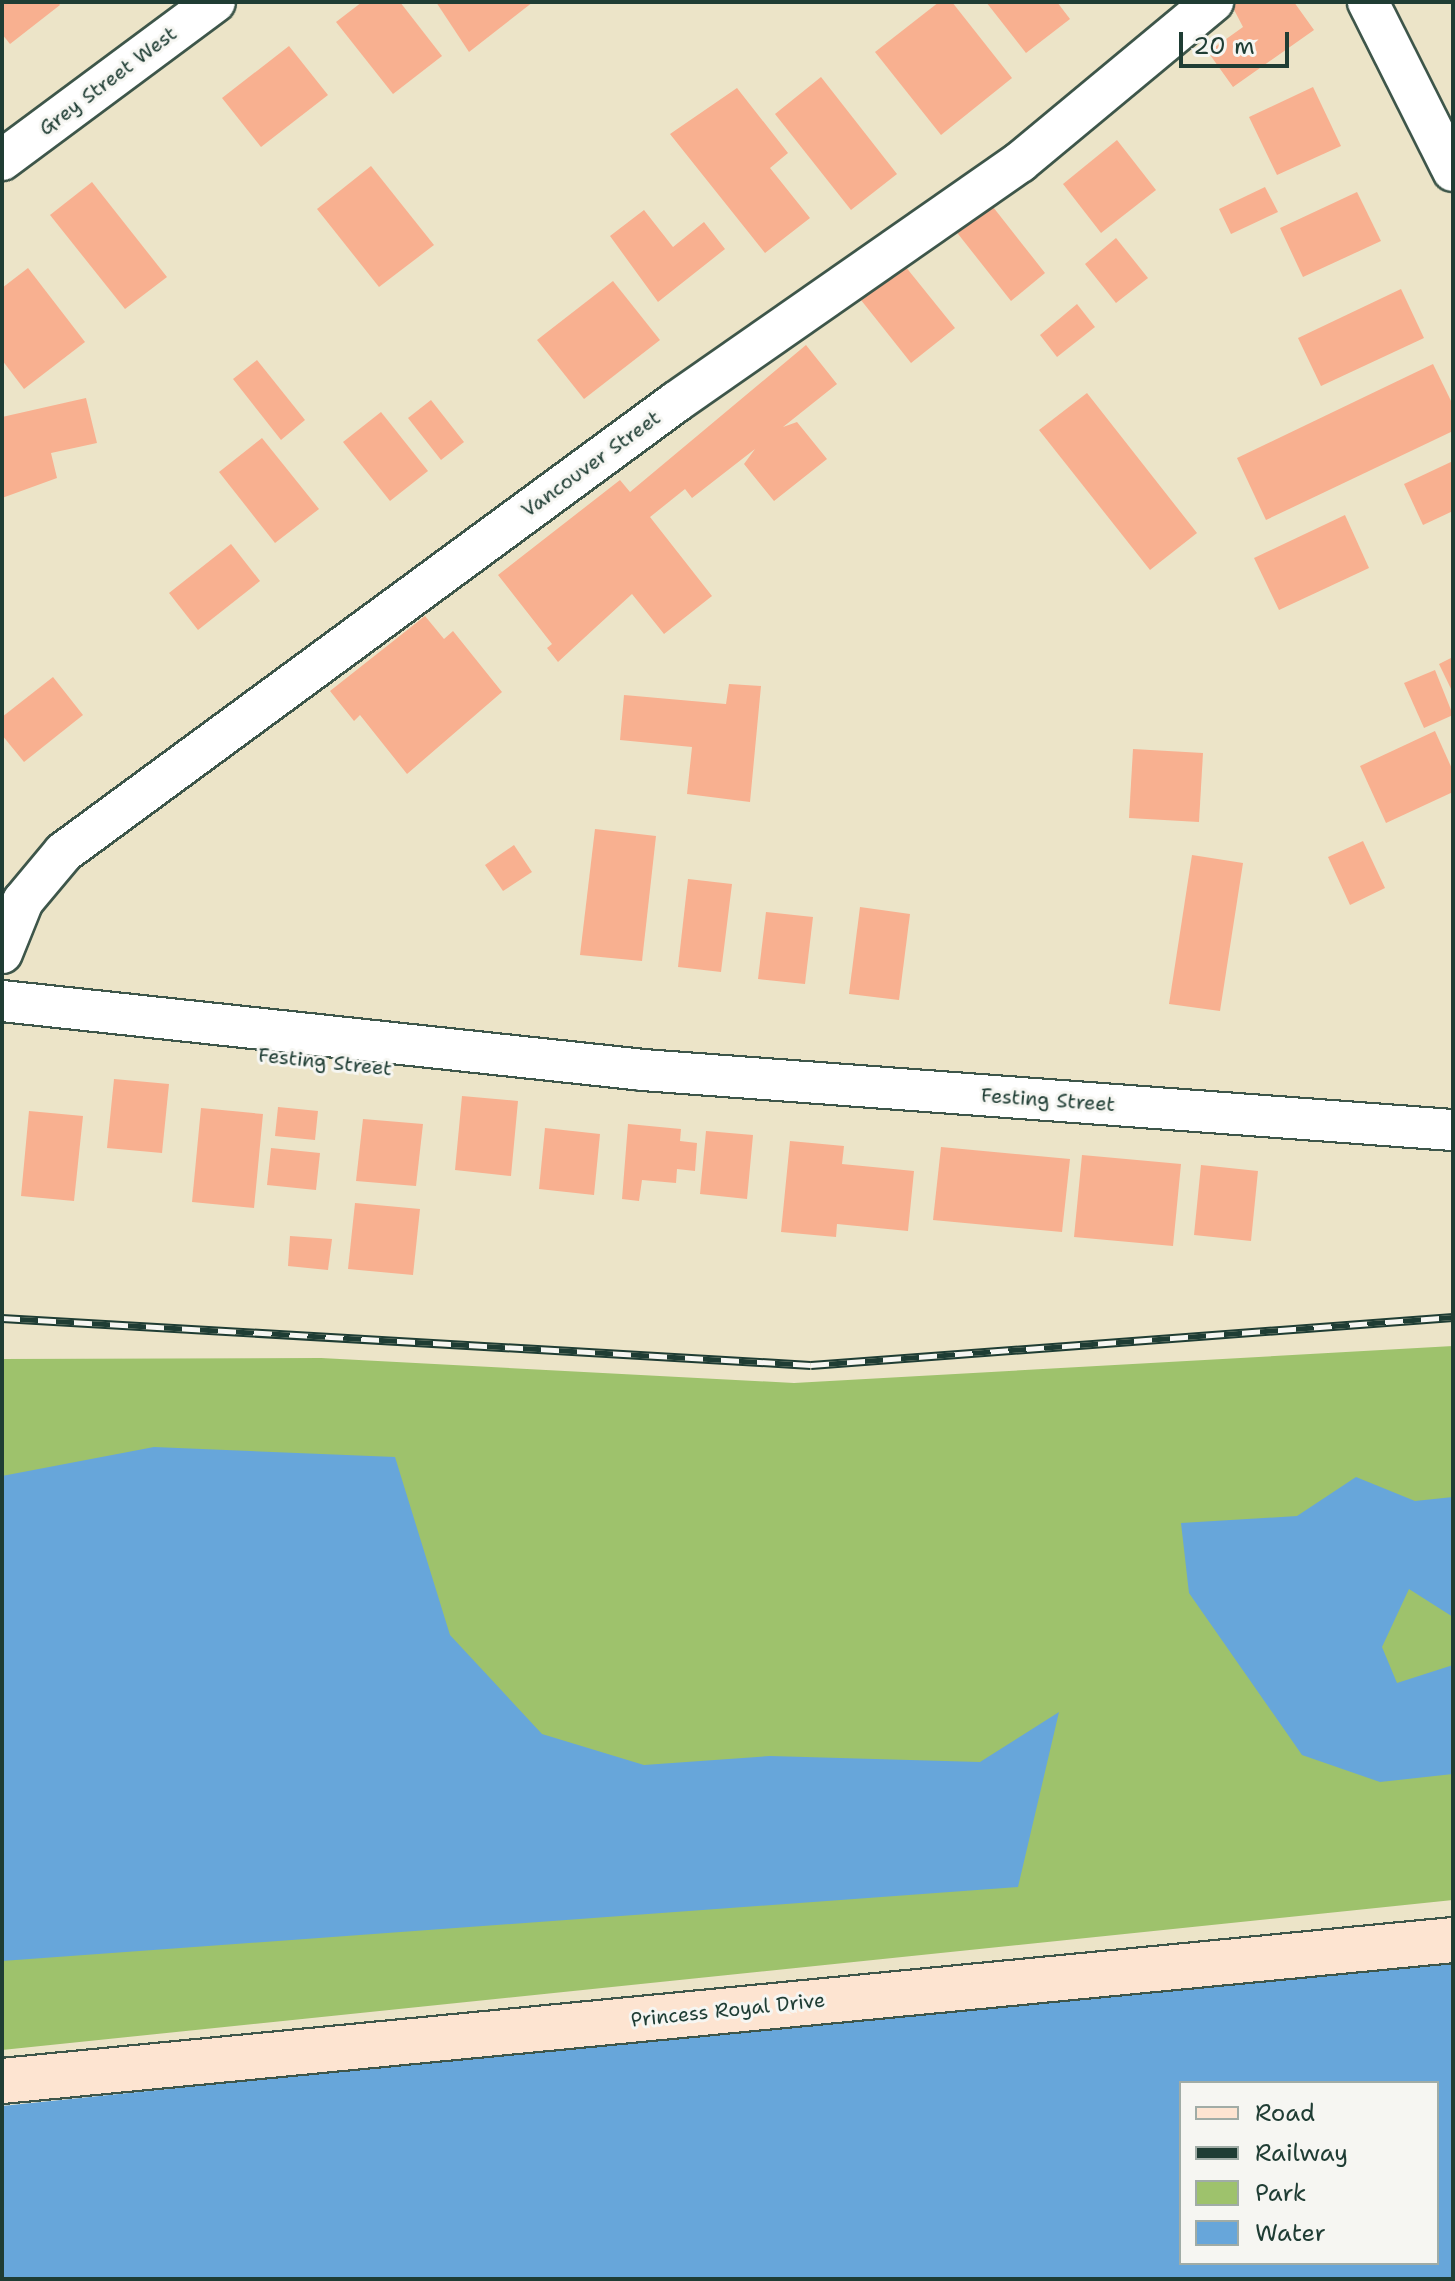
<!DOCTYPE html>
<style>
body{margin:0}
#map{position:relative;width:1455px;height:2281px;overflow:hidden;background:#ece4c8;font-family:"Shantell Sans",sans-serif}
div>[style]{position:absolute}
.green>*{inset:0;background:#9ec26c}
.water>*{inset:0;background:#67a6da}
.building>*{inset:0;background:#f8b090}
.roads{filter:drop-shadow(2px 0 #3e564a) drop-shadow(-2px 0 #3e564a) drop-shadow(0 2px #3e564a) drop-shadow(0 -2px #3e564a)}
.minor>*{height:40px;margin:-20px;padding:0 20px;transform-origin:20px;border-radius:20px;background:#fff}
.secondary>*{height:44px;margin:-22px;padding:0 22px;transform-origin:22px;border-radius:22px;background:#fde4d1}
.rail>*{height:9px;margin-top:-4.5px;transform-origin:0;background:repeating-linear-gradient(90deg,#f6f6f2 0 18px,#1f3d34 0 36px);box-sizing:border-box;border-block:2px solid #1f3d34}
span{translate:-50% -50%;white-space:nowrap;text-align:center;line-height:1.15;-webkit-text-stroke:6px #f6f6f2;paint-order:stroke}
.street-label{font-size:20px;color:#1f3d34}
.frame{position:absolute;inset:0;border:4px solid #1f3d34;pointer-events:none}
.legend{position:absolute;left:1179px;top:2081px;width:260px;height:184px;box-sizing:border-box;background:#f6f6f2;border:2px solid #a0aca6;margin:0;padding:10px 14px;list-style:none;font-size:24px;color:#1f3d34}
.legend li{display:flex;align-items:center;gap:16px;height:40px}
.legend b{width:40px;border:2px solid #a0aca6}
.scale{position:absolute;left:1179px;top:32px;width:110px;height:36px;box-sizing:border-box;border:4px solid #1f3d34;border-top:0;padding-left:10px;font-size:24px;line-height:28px;white-space:nowrap;color:#1f3d34;-webkit-text-stroke:6px #f6f6f2;paint-order:stroke}
</style>
<div id="map">
<div class="green">
<div style="clip-path:polygon(1453px 1346px,1453px 1900px,2px 2050px,2px 1359px,321px 1358px,794px 1383px)"></div>
</div>
<div class="water">
<div style="clip-path:polygon(154px 1447px,395px 1457px,450px 1635px,542px 1734px,644px 1765px,770px 1756px,980px 1762px,1059px 1712px,1018px 1887px,2px 1961px,2px 1476px)"></div>
<div style="clip-path:polygon(1356px 1477px,1415px 1501px,1453px 1497px,1453px 1617px,1409px 1589px,1382px 1647px,1397px 1683px,1453px 1665px,1453px 1774px,1380px 1782px,1302px 1755px,1189px 1593px,1181px 1523px,1297px 1516px)"></div>
<div style="clip-path:polygon(evenodd,1453px 1958px,1453px 2279px,2px 2279px,2px 2106px,1453px 1958px,1181px 2083px,1437px 2083px,1437px 2263px,1181px 2263px,1181px 2083px)"></div>
</div>
<div class="building">
<div style="clip-path:polygon(2px 2px,58px 2px,60px 5px,10px 44px,2px 34px)"></div>
<div style="clip-path:polygon(362px 2px,400px 2px,442px 56px,393px 94px,336px 22px)"></div>
<div style="clip-path:polygon(436px 2px,533px 2px,469px 52px)"></div>
<div style="clip-path:polygon(939px 2px,952px 2px,1012px 78px,941px 135px,875px 52px)"></div>
<div style="clip-path:polygon(986px 2px,1057px 2px,1070px 19px,1026px 53px)"></div>
<div style="clip-path:polygon(1230px 2px,1294px 2px,1314px 30px,1233px 87px,1208px 52px,1243px 27px)"></div>
<div style="clip-path:polygon(289px 46px,328px 95px,261px 147px,222px 98px)"></div>
<div style="clip-path:polygon(821px 77px,897px 174px,851px 210px,775px 114px)"></div>
<div style="clip-path:polygon(1313px 87px,1341px 146px,1277px 175px,1249px 117px)"></div>
<div style="clip-path:polygon(737px 88px,788px 153px,770px 168px,810px 218px,765px 253px,670px 134px)"></div>
<div style="clip-path:polygon(1117px 140px,1156px 190px,1101px 233px,1063px 184px)"></div>
<div style="clip-path:polygon(371px 166px,434px 245px,379px 287px,317px 209px)"></div>
<div style="clip-path:polygon(92px 182px,167px 277px,125px 309px,50px 215px)"></div>
<div style="clip-path:polygon(1265px 187px,1278px 212px,1231px 234px,1219px 209px)"></div>
<div style="clip-path:polygon(1357px 192px,1381px 241px,1303px 277px,1280px 228px)"></div>
<div style="clip-path:polygon(986px 198px,1045px 273px,1011px 301px,951px 225px)"></div>
<div style="clip-path:polygon(644px 210px,673px 247px,704px 222px,725px 249px,658px 302px,610px 236px)"></div>
<div style="clip-path:polygon(1116px 238px,1148px 278px,1116px 303px,1085px 264px)"></div>
<div style="clip-path:polygon(905px 266px,955px 328px,911px 363px,861px 300px)"></div>
<div style="clip-path:polygon(28px 268px,85px 342px,24px 389px,2px 360px,2px 288px)"></div>
<div style="clip-path:polygon(613px 281px,660px 340px,584px 399px,537px 340px)"></div>
<div style="clip-path:polygon(1401px 289px,1424px 338px,1321px 386px,1298px 338px)"></div>
<div style="clip-path:polygon(1077px 304px,1095px 327px,1057px 357px,1040px 335px)"></div>
<div style="clip-path:polygon(806px 345px,837px 384px,783px 427px,797px 422px,827px 459px,774px 501px,744px 464px,755px 449px,692px 498px,685px 489px,650px 517px,712px 596px,664px 634px,632px 594px,558px 662px,547px 648px,552px 644px,498px 575px,620px 480px,630px 492px)"></div>
<div style="clip-path:polygon(257px 360px,305px 420px,281px 440px,233px 379px)"></div>
<div style="clip-path:polygon(1433px 364px,1453px 405px,1453px 431px,1266px 520px,1237px 458px)"></div>
<div style="clip-path:polygon(1087px 393px,1197px 533px,1150px 570px,1039px 430px)"></div>
<div style="clip-path:polygon(86px 398px,97px 443px,51px 453px,57px 478px,2px 498px,2px 417px)"></div>
<div style="clip-path:polygon(431px 400px,464px 442px,441px 460px,408px 418px)"></div>
<div style="clip-path:polygon(381px 412px,428px 471px,390px 501px,343px 442px)"></div>
<div style="clip-path:polygon(262px 438px,319px 509px,275px 543px,219px 472px)"></div>
<div style="clip-path:polygon(1453px 461px,1453px 511px,1423px 525px,1404px 484px)"></div>
<div style="clip-path:polygon(1345px 515px,1369px 568px,1279px 610px,1254px 558px)"></div>
<div style="clip-path:polygon(231px 544px,260px 581px,198px 630px,169px 593px)"></div>
<div style="clip-path:polygon(425px 616px,444px 639px,453px 631px,502px 692px,407px 774px,360px 715px,354px 721px,330px 691px)"></div>
<div style="clip-path:polygon(1453px 657px,1453px 693px,1439px 664px)"></div>
<div style="clip-path:polygon(1435px 670px,1453px 715px,1424px 728px,1404px 683px)"></div>
<div style="clip-path:polygon(53px 677px,83px 715px,24px 762px,2px 735px,2px 717px)"></div>
<div style="clip-path:polygon(729px 684px,761px 686px,750px 802px,687px 794px,692px 747px,620px 740px,624px 695px,726px 704px)"></div>
<div style="clip-path:polygon(1435px 731px,1453px 771px,1453px 792px,1386px 823px,1360px 766px)"></div>
<div style="clip-path:polygon(1133px 749px,1203px 753px,1199px 822px,1129px 818px)"></div>
<div style="clip-path:polygon(595px 829px,656px 836px,642px 961px,580px 955px)"></div>
<div style="clip-path:polygon(1363px 841px,1385px 888px,1350px 905px,1328px 857px)"></div>
<div style="clip-path:polygon(514px 845px,532px 872px,503px 891px,485px 865px)"></div>
<div style="clip-path:polygon(1192px 855px,1243px 863px,1220px 1011px,1169px 1004px)"></div>
<div style="clip-path:polygon(688px 879px,732px 884px,721px 972px,678px 967px)"></div>
<div style="clip-path:polygon(860px 907px,910px 914px,899px 1000px,849px 994px)"></div>
<div style="clip-path:polygon(766px 912px,813px 917px,805px 984px,758px 979px)"></div>
<div style="clip-path:polygon(114px 1079px,169px 1084px,162px 1153px,107px 1148px)"></div>
<div style="clip-path:polygon(462px 1096px,518px 1101px,511px 1176px,455px 1170px)"></div>
<div style="clip-path:polygon(278px 1107px,318px 1111px,315px 1140px,275px 1136px)"></div>
<div style="clip-path:polygon(201px 1108px,263px 1114px,254px 1208px,192px 1202px)"></div>
<div style="clip-path:polygon(29px 1111px,83px 1116px,74px 1201px,21px 1196px)"></div>
<div style="clip-path:polygon(363px 1119px,423px 1124px,416px 1186px,356px 1181px)"></div>
<div style="clip-path:polygon(628px 1124px,681px 1129px,680px 1141px,697px 1143px,695px 1171px,677px 1169px,676px 1183px,642px 1180px,639px 1201px,622px 1199px)"></div>
<div style="clip-path:polygon(545px 1128px,600px 1134px,594px 1195px,539px 1189px)"></div>
<div style="clip-path:polygon(706px 1131px,753px 1135px,747px 1199px,700px 1194px)"></div>
<div style="clip-path:polygon(790px 1141px,844px 1146px,842px 1164px,914px 1171px,908px 1231px,837px 1224px,836px 1237px,781px 1232px)"></div>
<div style="clip-path:polygon(941px 1147px,1070px 1159px,1062px 1232px,933px 1220px)"></div>
<div style="clip-path:polygon(271px 1148px,320px 1153px,316px 1190px,267px 1185px)"></div>
<div style="clip-path:polygon(1082px 1155px,1181px 1164px,1173px 1246px,1074px 1237px)"></div>
<div style="clip-path:polygon(1201px 1165px,1258px 1171px,1251px 1241px,1194px 1235px)"></div>
<div style="clip-path:polygon(355px 1203px,420px 1209px,413px 1275px,348px 1269px)"></div>
<div style="clip-path:polygon(290px 1236px,332px 1239px,328px 1270px,288px 1266px)"></div>
</div>
<div class="roads">
<div class="minor">
<div style="left:1368px;top:2px;width:189px;rotate:63.3deg"></div>
<div style="left:2px;top:160px;width:265px;rotate:-36.6deg"></div>
<div style="left:2px;top:953px;width:56px;rotate:-68deg"></div>
<div style="left:23px;top:901px;width:64px;rotate:-50.1deg"></div>
<div style="left:64px;top:852px;width:760px;rotate:-36.33deg"></div>
<div style="left:676px;top:402px;width:419px;rotate:-34.9deg"></div>
<div style="left:1020px;top:162px;width:251px;rotate:-39.7deg"></div>
<div style="left:2px;top:1001px;width:645px;rotate:6.14deg"></div>
<div style="left:643px;top:1070px;width:812px;rotate:4.24deg"></div>
</div>
<div class="secondary">
<div style="left:2px;top:2081px;width:1458px;rotate:-5.55deg"></div>
</div>
</div>
<div class="rail">
<div style="left:2px;top:1318px;width:810px;rotate:3.32deg"></div>
<div style="left:811px;top:1365px;width:644px;rotate:-4.28deg"></div>
</div>
<div class="street-label">
<span style="left:108px;top:81px;rotate:-37deg">Grey Street West</span>
<span style="left:591px;top:464px;rotate:-36deg">Vancouver Street</span>
<span style="left:325px;top:1062px;rotate:6deg">Festing Street</span>
<span style="left:1048px;top:1100px;rotate:4deg">Festing Street</span>
<span style="left:728px;top:2010px;rotate:-6deg">Princess Royal Drive</span>
</div>
<div class="frame"></div>
<ul class="legend">
<li><b style="height:10px;background:#fde4d1"></b>Road</li>
<li><b style="height:10px;background:#1f3d34"></b>Railway</li>
<li><b style="height:22px;background:#9ec26c"></b>Park</li>
<li><b style="height:22px;background:#67a6da"></b>Water</li>
</ul>
<div class="scale">20 m</div>
</div>
